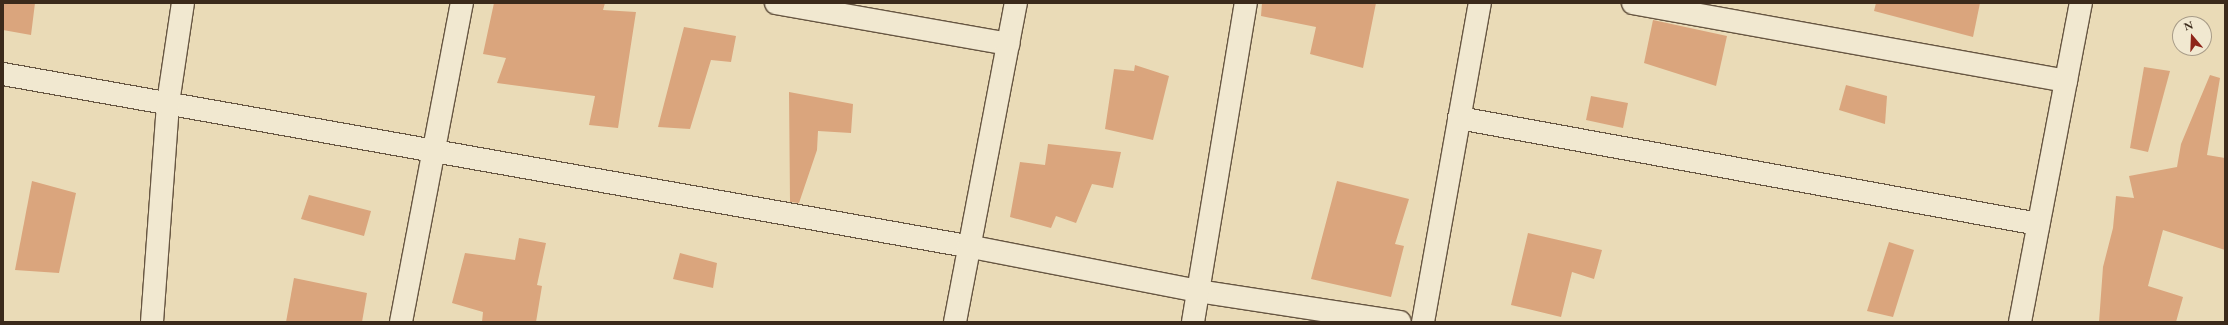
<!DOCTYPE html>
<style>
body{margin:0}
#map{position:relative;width:2228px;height:325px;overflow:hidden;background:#eadbb7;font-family:"EB Garamond",serif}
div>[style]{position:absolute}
.building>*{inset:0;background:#daa57d}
.roads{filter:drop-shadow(1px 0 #675642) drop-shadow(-1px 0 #675642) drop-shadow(0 1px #675642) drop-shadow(0 -1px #675642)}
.minor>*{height:22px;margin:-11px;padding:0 11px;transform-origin:11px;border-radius:11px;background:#f1e8d0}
span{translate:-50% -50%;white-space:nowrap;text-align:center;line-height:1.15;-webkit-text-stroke:3px #f1e8d0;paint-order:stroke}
.frame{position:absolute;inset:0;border:4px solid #3b2a1b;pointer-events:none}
.north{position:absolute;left:2172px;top:16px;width:40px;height:40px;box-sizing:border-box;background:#f1e8d0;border:1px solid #a89c88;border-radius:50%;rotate:341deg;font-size:11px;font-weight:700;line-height:16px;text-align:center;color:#3b2a1b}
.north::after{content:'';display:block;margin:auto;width:14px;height:18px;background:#8f2418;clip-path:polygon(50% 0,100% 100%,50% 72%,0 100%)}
</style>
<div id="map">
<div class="building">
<div style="clip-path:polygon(3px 3px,35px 3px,31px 35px,3px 30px)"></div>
<div style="clip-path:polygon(494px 3px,605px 3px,603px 10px,636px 12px,618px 128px,589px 125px,595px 96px,497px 83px,506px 58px,483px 54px)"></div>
<div style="clip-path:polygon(1262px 3px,1376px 3px,1363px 68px,1310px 54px,1316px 27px,1261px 16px)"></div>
<div style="clip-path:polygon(1876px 3px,1980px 3px,1973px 37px,1874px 11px)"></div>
<div style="clip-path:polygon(1653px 20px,1727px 36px,1716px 86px,1644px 63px)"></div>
<div style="clip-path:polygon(684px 27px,736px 36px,731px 62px,711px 60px,690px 129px,658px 127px)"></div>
<div style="clip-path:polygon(1135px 65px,1169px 76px,1153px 140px,1105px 129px,1114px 69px,1134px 71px)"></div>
<div style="clip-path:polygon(2144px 67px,2170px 71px,2148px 152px,2130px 148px)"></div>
<div style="clip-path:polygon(2210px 75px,2220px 78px,2207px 155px,2225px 158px,2225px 250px,2163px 230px,2148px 286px,2183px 297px,2176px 322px,2099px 322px,2103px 267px,2113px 228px,2116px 196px,2134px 198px,2129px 176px,2177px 167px,2181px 144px)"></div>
<div style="clip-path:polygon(1846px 85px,1887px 96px,1885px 124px,1839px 110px)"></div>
<div style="clip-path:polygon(789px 92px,853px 104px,851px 133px,818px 131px,817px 150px,799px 203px,790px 202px)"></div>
<div style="clip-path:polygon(1591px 96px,1628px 103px,1623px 128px,1586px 120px)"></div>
<div style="clip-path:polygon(1048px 144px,1121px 152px,1113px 188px,1092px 184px,1076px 223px,1056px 216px,1051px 228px,1010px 217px,1020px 162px,1045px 165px)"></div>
<div style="clip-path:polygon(32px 181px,76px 193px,59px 273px,15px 270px)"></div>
<div style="clip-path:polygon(1337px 181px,1409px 199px,1395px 244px,1404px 246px,1391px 297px,1311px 279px)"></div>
<div style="clip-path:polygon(309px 195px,371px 211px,364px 236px,301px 219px)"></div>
<div style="clip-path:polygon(1528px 233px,1602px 250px,1594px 279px,1572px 272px,1561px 317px,1511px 305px)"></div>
<div style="clip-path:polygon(519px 238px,546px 243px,537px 285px,542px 286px,536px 322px,482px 322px,483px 312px,452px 303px,465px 253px,515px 260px)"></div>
<div style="clip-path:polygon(1889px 242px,1914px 250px,1893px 317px,1867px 311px)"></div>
<div style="clip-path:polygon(680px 253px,717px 263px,713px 288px,673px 279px)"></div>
<div style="clip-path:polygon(294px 278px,367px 293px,362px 322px,286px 322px)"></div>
</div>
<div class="roads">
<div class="minor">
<div style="left:776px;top:3px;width:236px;rotate:10deg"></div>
<div style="left:1633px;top:3px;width:440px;rotate:10.2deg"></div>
<div style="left:3px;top:74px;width:979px;rotate:10.12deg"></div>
<div style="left:967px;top:246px;width:235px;rotate:11deg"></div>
<div style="left:1198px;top:291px;width:204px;rotate:8.7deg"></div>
<div style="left:1459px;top:118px;width:589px;rotate:10.37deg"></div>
<div style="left:152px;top:322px;width:220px;rotate:-85.8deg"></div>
<div style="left:168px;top:103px;width:101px;rotate:-81.5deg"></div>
<div style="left:401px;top:322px;width:325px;rotate:-79.2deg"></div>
<div style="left:955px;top:322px;width:325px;rotate:-79.2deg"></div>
<div style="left:1193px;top:322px;width:323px;rotate:-80.6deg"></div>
<div style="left:1423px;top:322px;width:324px;rotate:-79.9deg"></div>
<div style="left:2020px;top:322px;width:325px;rotate:-79.2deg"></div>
</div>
</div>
<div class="frame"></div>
<div class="north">N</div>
</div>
